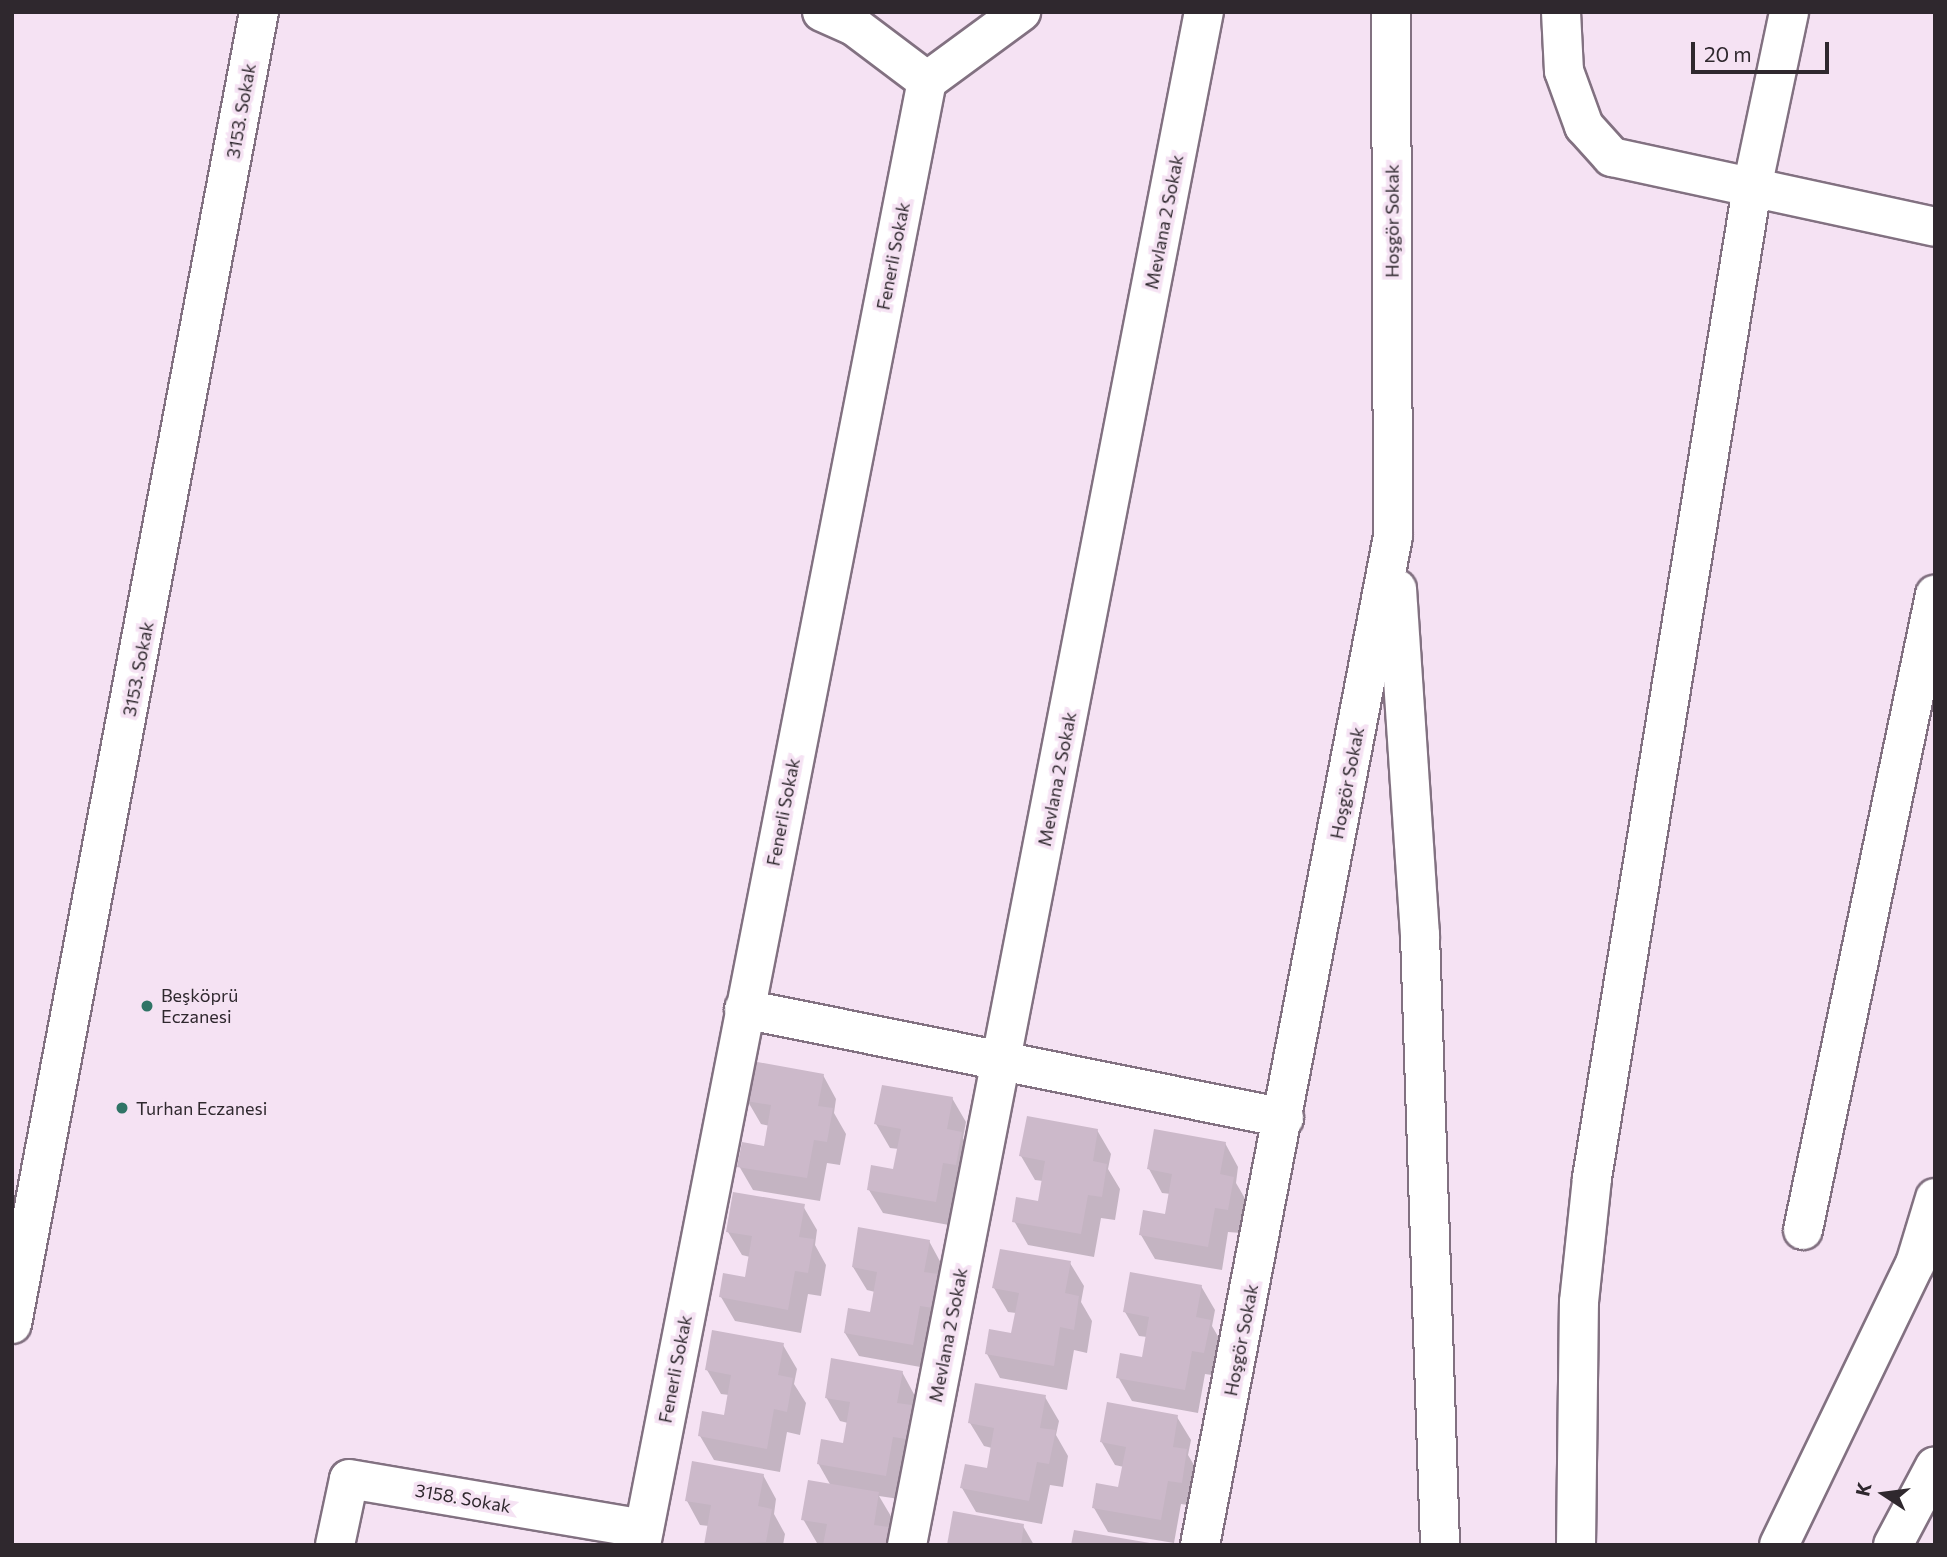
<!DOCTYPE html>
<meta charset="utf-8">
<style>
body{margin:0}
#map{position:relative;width:1947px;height:1557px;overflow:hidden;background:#f5e2f3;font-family:Commissioner,sans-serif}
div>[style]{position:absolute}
.shadow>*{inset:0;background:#0003}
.building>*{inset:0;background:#ccb9ca}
.roads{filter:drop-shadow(2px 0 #827181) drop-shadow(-2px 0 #827181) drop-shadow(0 2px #827181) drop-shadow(0 -2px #827181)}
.street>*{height:38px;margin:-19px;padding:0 19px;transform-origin:19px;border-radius:19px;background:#fff}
.secondary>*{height:38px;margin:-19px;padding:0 19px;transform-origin:19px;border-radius:19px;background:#fff}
.dots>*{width:19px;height:19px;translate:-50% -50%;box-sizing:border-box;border:4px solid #f5e2f3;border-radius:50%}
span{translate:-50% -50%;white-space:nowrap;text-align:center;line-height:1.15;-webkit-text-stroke:7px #f5e2f3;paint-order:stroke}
.street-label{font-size:18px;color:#2f282e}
.poi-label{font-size:18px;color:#2f282e}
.left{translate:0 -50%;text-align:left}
.frame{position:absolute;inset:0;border:14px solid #2f282e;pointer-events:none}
.north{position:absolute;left:1849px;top:1459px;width:70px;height:70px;-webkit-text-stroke:5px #f5e2f3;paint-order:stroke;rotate:283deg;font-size:19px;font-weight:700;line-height:28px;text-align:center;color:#2f282e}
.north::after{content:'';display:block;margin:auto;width:24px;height:32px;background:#2f282e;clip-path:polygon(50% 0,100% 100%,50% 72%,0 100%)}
.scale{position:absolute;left:1691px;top:42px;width:138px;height:32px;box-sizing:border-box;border:4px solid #2f282e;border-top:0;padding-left:9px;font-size:21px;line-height:24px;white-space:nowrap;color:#2f282e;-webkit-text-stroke:5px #f5e2f3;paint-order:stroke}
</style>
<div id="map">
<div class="shadow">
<div style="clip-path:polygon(823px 1075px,836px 1099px,834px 1113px,846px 1134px,840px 1165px,827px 1163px,820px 1201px,753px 1190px,739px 1166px,766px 1148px,770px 1126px,761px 1124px,747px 1100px)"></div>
<div style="clip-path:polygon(952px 1098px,966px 1122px,963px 1138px,974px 1157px,969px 1189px,956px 1186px,949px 1225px,883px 1213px,869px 1190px,895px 1171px,899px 1149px,890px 1148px,876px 1124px)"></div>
<div style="clip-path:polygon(1097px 1130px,1111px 1154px,1108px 1169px,1120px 1189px,1115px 1220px,1101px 1218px,1094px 1257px,1028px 1245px,1014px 1221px,1040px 1203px,1043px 1181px,1035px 1180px,1021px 1156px)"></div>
<div style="clip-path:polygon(1225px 1143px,1238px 1167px,1236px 1183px,1247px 1202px,1241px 1233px,1228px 1232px,1222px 1270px,1155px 1259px,1141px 1235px,1167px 1216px,1171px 1194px,1162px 1193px,1149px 1169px)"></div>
<div style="clip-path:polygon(803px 1206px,817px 1230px,815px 1245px,826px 1265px,821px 1296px,808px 1294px,801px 1333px,735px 1321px,721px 1297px,747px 1279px,750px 1257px,742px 1255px,728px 1232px)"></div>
<div style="clip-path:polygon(929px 1241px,942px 1265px,926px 1368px,859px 1356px,845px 1333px,871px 1314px,875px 1292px,867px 1290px,853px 1267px)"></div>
<div style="clip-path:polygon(1070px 1263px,1084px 1286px,1081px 1302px,1092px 1321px,1087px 1353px,1074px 1350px,1067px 1390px,1000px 1378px,987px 1354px,1012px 1335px,1016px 1313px,1008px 1312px,994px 1288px)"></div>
<div style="clip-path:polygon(1201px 1286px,1215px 1310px,1212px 1326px,1223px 1345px,1218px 1376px,1205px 1374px,1198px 1413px,1132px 1401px,1118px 1377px,1143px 1359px,1147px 1337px,1139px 1336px,1125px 1312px)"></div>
<div style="clip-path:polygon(783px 1345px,797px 1369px,794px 1384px,806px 1403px,800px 1435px,787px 1432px,780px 1472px,714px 1460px,700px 1436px,726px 1417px,729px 1395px,721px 1394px,707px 1370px)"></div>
<div style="clip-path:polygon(902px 1372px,915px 1396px,913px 1410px,925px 1431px,899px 1499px,879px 1496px,892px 1518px,890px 1532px,897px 1545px,817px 1543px,803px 1519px,831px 1486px,818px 1463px,844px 1445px,848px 1423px,840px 1421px,826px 1397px)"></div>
<div style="clip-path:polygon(1045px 1397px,1059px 1421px,1056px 1435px,1068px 1456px,1063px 1487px,1050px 1485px,1042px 1524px,976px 1512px,962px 1488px,988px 1470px,992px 1448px,984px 1446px,970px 1423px)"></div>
<div style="clip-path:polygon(1177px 1417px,1191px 1440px,1188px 1455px,1200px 1475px,1195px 1506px,1181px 1504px,1174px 1543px,1108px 1532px,1094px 1508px,1120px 1489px,1124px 1467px,1115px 1465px,1101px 1441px)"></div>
<div style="clip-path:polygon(763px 1475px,776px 1499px,774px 1514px,785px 1534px,783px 1545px,706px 1545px,709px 1526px,700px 1525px,687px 1501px)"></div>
<div style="clip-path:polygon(1023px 1526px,1034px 1545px,949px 1545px)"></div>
</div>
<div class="building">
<div style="clip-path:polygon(752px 1061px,824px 1074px,818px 1106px,833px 1108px,827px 1142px,814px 1140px,807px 1178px,737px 1167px,742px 1142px,764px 1146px,771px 1105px,746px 1101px)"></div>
<div style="clip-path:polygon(882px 1085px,953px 1097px,947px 1129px,962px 1132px,956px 1165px,943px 1163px,936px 1202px,867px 1190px,871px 1165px,893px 1169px,901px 1129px,874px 1124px)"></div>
<div style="clip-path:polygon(1027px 1116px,1098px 1129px,1093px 1161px,1107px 1164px,1102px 1197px,1088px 1195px,1081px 1234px,1012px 1222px,1016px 1197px,1038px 1201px,1045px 1161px,1019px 1156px)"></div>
<div style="clip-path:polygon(1154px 1129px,1226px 1142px,1220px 1174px,1234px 1177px,1228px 1210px,1215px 1208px,1208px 1247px,1139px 1235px,1143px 1210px,1165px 1214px,1172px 1174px,1147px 1169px)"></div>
<div style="clip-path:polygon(733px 1192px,805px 1204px,799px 1237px,814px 1239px,808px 1273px,795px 1271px,788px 1310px,719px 1297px,723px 1273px,745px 1277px,752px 1236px,726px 1232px)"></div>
<div style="clip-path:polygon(858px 1227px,930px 1240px,924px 1272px,938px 1274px,933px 1308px,920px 1306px,913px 1345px,844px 1333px,848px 1308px,870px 1312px,877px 1272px,852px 1267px)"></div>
<div style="clip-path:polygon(1000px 1249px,1071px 1261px,1065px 1293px,1079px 1296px,1074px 1330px,1060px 1327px,1054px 1366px,985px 1354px,989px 1329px,1011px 1333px,1019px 1293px,992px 1288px)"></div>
<div style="clip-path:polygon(1130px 1272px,1202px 1285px,1196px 1317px,1211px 1320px,1204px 1353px,1192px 1351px,1185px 1390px,1116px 1378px,1120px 1353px,1142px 1357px,1149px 1317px,1123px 1312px)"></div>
<div style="clip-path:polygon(712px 1330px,784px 1343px,778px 1375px,793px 1378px,787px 1412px,774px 1409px,767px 1449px,698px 1436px,702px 1411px,724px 1415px,731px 1375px,705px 1370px)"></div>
<div style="clip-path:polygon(831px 1358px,903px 1371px,897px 1403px,912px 1405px,906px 1439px,893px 1437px,886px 1476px,817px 1464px,821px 1439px,843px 1443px,850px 1402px,825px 1398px)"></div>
<div style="clip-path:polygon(975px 1383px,1046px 1395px,1040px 1428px,1056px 1430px,1049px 1464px,1037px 1462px,1029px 1501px,960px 1488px,965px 1464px,987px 1468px,994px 1428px,968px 1423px)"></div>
<div style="clip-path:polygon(1107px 1402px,1178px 1415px,1173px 1447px,1187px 1449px,1182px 1483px,1168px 1481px,1161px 1520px,1092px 1508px,1096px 1483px,1118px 1487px,1126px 1447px,1100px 1442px)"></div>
<div style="clip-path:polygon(692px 1461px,764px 1474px,758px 1506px,772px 1509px,766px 1542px,704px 1545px,711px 1505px,685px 1501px)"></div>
<div style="clip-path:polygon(808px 1480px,879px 1492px,874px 1525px,889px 1527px,885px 1545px,823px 1545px,827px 1524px,801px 1520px)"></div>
<div style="clip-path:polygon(953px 1511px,1024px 1524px,1021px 1545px,947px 1545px)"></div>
<div style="clip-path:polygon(1074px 1530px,1150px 1543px,1150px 1545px,1071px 1545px)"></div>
</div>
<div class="roads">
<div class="street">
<div style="left:822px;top:12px;width:35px;rotate:24deg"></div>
<div style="left:854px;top:26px;width:91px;rotate:37deg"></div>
<div style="left:927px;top:81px;width:117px;rotate:-36.3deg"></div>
<div style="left:1561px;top:12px;width:59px;rotate:87.1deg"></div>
<div style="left:1564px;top:71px;width:59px;rotate:70deg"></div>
<div style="left:1584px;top:126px;width:42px;rotate:47.9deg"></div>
<div style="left:1612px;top:157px;width:330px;rotate:12.2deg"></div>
<div style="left:1397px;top:589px;width:347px;rotate:86.2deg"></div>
<div style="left:1420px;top:935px;width:610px;rotate:88.12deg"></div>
<div style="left:744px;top:1009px;width:551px;rotate:11.41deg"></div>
<div style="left:1803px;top:1230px;width:649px;rotate:-78.26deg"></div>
<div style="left:12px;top:1324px;width:1335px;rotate:-79.34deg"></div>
<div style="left:335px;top:1545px;width:67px;rotate:-78deg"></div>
<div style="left:349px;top:1479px;width:299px;rotate:9.6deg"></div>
<div style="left:641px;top:1545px;width:1492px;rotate:-78.95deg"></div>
<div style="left:907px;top:1545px;width:1562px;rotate:-79.04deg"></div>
<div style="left:1200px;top:1545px;width:1027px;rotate:-79.17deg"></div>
<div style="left:1393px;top:536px;width:524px;rotate:-90.22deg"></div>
<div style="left:1576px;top:1545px;width:243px;rotate:-89.3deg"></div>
<div style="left:1579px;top:1302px;width:125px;rotate:-84deg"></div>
<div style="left:1592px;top:1178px;width:1003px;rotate:-80.82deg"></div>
<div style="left:1752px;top:188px;width:180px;rotate:-78.1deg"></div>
<div style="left:1779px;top:1545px;width:312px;rotate:-64.2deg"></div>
<div style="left:1915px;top:1264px;width:69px;rotate:-73.1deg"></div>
</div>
<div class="secondary">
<div style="left:1893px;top:1545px;width:89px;rotate:-62deg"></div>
</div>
</div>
<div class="dots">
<div style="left:147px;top:1006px;background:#307466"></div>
<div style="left:122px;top:1108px;background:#307466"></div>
</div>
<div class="street-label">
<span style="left:241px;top:111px;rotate:-80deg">3153. Sokak</span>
<span style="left:1392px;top:221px;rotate:-90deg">Hoşgör Sokak</span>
<span style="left:1164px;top:222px;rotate:-79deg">Mevlana 2 Sokak</span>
<span style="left:893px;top:256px;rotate:-79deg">Fenerli Sokak</span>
<span style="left:138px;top:669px;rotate:-79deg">3153. Sokak</span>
<span style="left:1057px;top:779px;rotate:-79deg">Mevlana 2 Sokak</span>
<span style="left:1347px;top:783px;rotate:-79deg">Hoşgör Sokak</span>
<span style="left:783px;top:812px;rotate:-79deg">Fenerli Sokak</span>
<span style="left:948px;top:1335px;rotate:-79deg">Mevlana 2 Sokak</span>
<span style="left:1241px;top:1340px;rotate:-79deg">Hoşgör Sokak</span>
<span style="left:675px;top:1369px;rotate:-79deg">Fenerli Sokak</span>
<span style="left:463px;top:1498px;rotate:10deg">3158. Sokak</span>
</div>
<div class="poi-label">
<span class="left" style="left:161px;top:1006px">Beşköprü<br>Eczanesi</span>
<span class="left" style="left:136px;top:1108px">Turhan Eczanesi</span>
</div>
<div class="frame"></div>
<div class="north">K</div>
<div class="scale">20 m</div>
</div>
